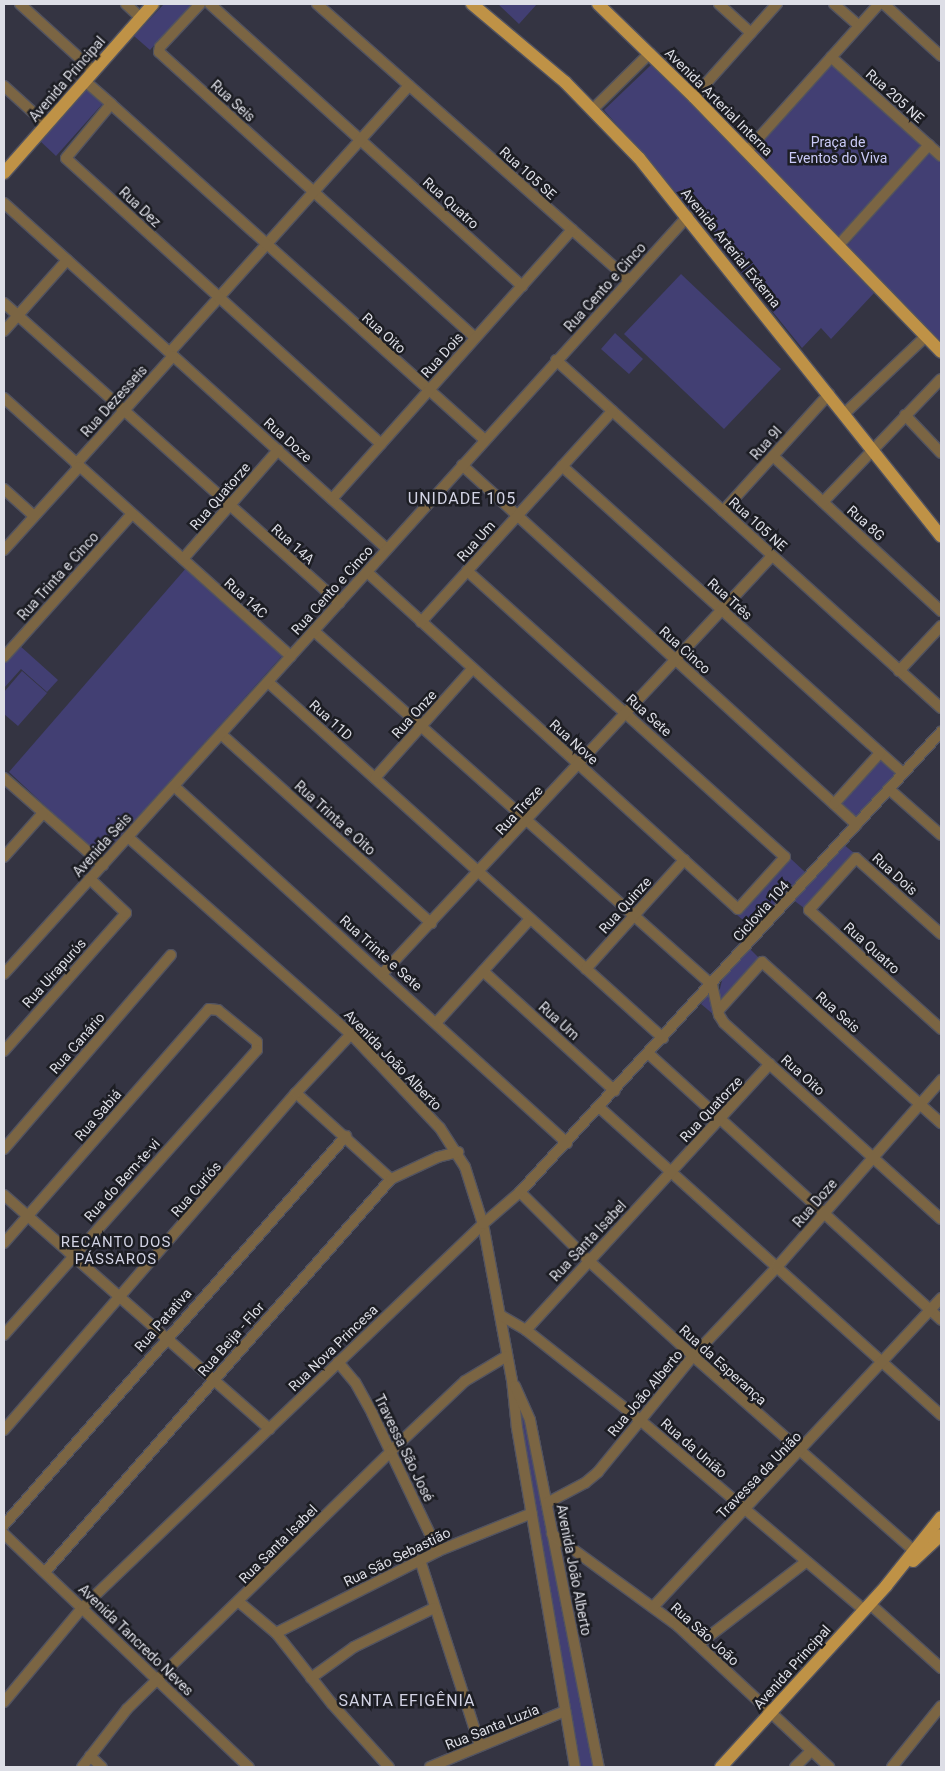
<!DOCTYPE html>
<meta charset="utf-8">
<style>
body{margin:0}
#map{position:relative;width:945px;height:1771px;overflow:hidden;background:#343442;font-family:Roboto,sans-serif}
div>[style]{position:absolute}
.green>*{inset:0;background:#423f73}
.roads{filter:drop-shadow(1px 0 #525360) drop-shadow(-1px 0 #525360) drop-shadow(0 1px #525360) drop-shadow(0 -1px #525360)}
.minor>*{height:10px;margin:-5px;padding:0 5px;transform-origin:5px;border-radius:5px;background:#7b6543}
.major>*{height:12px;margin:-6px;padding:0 6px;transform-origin:6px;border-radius:6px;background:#bf9246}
span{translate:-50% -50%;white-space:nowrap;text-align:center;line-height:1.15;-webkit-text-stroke:5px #1c1d23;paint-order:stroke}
.street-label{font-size:14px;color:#dddee6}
.park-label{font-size:14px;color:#cacaf7}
.neighbourhood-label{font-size:15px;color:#d2d3e4;letter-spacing:1px}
.quarter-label{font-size:16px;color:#d2d3e4;letter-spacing:1px}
.frame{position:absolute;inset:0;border:5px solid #dddee6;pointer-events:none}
</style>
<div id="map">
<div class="green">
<div style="clip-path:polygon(164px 4px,192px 4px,150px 50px,134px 36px)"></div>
<div style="clip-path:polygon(498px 4px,537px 4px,519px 24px)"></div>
<div style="clip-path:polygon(831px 62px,924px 145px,839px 239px,753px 149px)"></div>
<div style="clip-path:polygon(651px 65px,744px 155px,875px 292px,831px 339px,821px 328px,802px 348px,680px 197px,604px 110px)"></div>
<div style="clip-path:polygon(89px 86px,105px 101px,56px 156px,39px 140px)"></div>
<div style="clip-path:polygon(929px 149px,941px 160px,941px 344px,846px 247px)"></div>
<div style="clip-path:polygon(681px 274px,781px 369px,724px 429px,624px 334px)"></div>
<div style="clip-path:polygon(615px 333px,643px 359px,629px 374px,601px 349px)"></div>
<div style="clip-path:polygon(187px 567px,282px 656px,101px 858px,9px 772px)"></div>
<div style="clip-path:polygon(19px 645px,58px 680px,47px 692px,21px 669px,4px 688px,4px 663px)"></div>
<div style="clip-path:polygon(22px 671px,47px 693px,18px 726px,4px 714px,4px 692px)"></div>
<div style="clip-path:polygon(881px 758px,897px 772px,854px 818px,838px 804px)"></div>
<div style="clip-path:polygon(843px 844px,854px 853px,804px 908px,792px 899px)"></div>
<div style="clip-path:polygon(790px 858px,805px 872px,754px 929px,737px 915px)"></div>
<div style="clip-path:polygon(750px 949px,760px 959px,721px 1001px,719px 993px,722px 980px)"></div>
<div style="clip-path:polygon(710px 993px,714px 1015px,701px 1004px)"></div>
<div style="clip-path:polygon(515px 1395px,526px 1423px,594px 1767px,581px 1767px)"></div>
</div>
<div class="roads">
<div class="minor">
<div style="left:20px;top:4px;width:100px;rotate:42.2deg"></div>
<div style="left:126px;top:4px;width:21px;rotate:43deg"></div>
<div style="left:200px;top:4px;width:59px;rotate:132.9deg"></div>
<div style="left:160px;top:47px;width:5px;rotate:101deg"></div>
<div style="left:159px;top:52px;width:426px;rotate:42.1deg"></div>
<div style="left:210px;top:4px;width:421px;rotate:42.1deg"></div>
<div style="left:317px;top:4px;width:417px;rotate:41.5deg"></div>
<div style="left:719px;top:4px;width:43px;rotate:42.2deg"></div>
<div style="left:834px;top:4px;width:33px;rotate:41deg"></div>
<div style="left:884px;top:4px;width:77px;rotate:42.4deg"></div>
<div style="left:831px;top:57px;width:148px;rotate:42deg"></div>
<div style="left:85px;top:81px;width:35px;rotate:41deg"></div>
<div style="left:4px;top:86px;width:58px;rotate:42.2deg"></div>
<div style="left:694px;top:97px;width:125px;rotate:-48.3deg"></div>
<div style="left:593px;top:109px;width:80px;rotate:-44.5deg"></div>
<div style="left:747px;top:151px;width:198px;rotate:-48.1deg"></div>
<div style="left:4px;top:203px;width:516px;rotate:42.09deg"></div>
<div style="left:838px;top:246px;width:136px;rotate:-48deg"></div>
<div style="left:4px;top:303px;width:450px;rotate:41.8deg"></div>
<div style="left:4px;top:331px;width:95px;rotate:-48.4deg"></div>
<div style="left:170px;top:352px;width:358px;rotate:-48.1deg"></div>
<div style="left:556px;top:360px;width:519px;rotate:42.11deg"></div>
<div style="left:4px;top:398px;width:386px;rotate:42deg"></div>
<div style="left:844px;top:414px;width:112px;rotate:-43.5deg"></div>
<div style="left:905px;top:415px;width:52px;rotate:46.5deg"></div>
<div style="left:381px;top:444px;width:425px;rotate:-137.8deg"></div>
<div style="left:66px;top:158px;width:70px;rotate:-50.2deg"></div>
<div style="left:111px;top:104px;width:503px;rotate:41.94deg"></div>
<div style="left:773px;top:456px;width:229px;rotate:42.7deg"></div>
<div style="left:76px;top:464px;width:145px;rotate:-48.1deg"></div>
<div style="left:462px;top:465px;width:534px;rotate:42.35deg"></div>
<div style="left:562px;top:466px;width:459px;rotate:42deg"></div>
<div style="left:4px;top:489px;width:40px;rotate:42deg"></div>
<div style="left:332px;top:499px;width:361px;rotate:-48.3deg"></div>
<div style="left:823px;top:502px;width:170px;rotate:-46.2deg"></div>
<div style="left:723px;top:511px;width:158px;rotate:-47.8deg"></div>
<div style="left:4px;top:550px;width:112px;rotate:-47.9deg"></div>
<div style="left:183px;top:559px;width:145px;rotate:-48.9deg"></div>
<div style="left:367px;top:572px;width:501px;rotate:42.25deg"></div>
<div style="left:738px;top:909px;width:70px;rotate:-47.9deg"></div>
<div style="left:785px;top:857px;width:428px;rotate:-138deg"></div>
<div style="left:421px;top:622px;width:285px;rotate:-47.8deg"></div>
<div style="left:314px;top:631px;width:533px;rotate:41.65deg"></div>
<div style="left:712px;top:985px;width:31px;rotate:77deg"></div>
<div style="left:719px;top:1015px;width:9px;rotate:58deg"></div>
<div style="left:724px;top:1023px;width:292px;rotate:42.1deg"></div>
<div style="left:4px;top:657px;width:192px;rotate:-48.2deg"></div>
<div style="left:899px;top:671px;width:62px;rotate:-47deg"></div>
<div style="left:268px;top:682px;width:532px;rotate:42.03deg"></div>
<div style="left:221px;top:734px;width:283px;rotate:42deg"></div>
<div style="left:4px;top:778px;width:132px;rotate:41.3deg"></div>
<div style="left:375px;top:778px;width:146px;rotate:-48.3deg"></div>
<div style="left:174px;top:786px;width:531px;rotate:42.25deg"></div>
<div style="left:889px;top:789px;width:69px;rotate:41.5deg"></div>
<div style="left:834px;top:804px;width:69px;rotate:-48deg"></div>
<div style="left:128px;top:837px;width:298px;rotate:41.5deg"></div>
<div style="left:351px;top:1034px;width:129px;rotate:46.6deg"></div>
<div style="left:440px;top:1128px;width:46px;rotate:57.3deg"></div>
<div style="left:465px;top:1167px;width:60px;rotate:72.5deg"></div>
<div style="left:483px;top:1224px;width:159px;rotate:79.5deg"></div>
<div style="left:512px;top:1380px;width:48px;rotate:84.1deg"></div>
<div style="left:517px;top:1428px;width:344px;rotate:80.3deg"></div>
<div style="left:4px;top:857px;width:59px;rotate:-48.4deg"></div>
<div style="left:941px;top:934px;width:114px;rotate:-138.2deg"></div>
<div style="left:856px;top:858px;width:70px;rotate:132.1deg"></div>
<div style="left:809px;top:910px;width:178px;rotate:42deg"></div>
<div style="left:586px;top:969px;width:147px;rotate:-48deg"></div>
<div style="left:483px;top:971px;width:178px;rotate:42.3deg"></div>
<div style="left:383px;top:973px;width:570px;rotate:-46.99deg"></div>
<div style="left:4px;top:974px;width:1021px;rotate:-47.94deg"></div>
<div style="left:718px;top:1011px;width:66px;rotate:-48.1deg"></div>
<div style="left:762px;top:962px;width:241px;rotate:42deg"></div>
<div style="left:437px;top:1022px;width:139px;rotate:-47.9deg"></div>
<div style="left:4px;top:1051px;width:184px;rotate:-48.5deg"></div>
<div style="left:126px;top:913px;width:50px;rotate:-136.6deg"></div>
<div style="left:649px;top:1054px;width:395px;rotate:42.3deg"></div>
<div style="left:296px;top:1093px;width:128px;rotate:42.2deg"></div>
<div style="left:600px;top:1108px;width:459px;rotate:42deg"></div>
<div style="left:4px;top:1149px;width:256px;rotate:-49.3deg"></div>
<div style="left:520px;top:1192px;width:98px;rotate:45deg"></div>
<div style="left:589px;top:1261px;width:141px;rotate:42.4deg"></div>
<div style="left:693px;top:1356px;width:295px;rotate:41.4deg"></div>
<div style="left:4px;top:1195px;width:354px;rotate:41.4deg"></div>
<div style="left:4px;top:1243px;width:311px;rotate:-48.8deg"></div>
<div style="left:209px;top:1009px;width:9px;rotate:6deg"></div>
<div style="left:218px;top:1010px;width:50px;rotate:39.4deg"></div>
<div style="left:257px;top:1042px;width:8px;rotate:90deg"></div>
<div style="left:257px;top:1050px;width:381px;rotate:131.6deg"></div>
<div style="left:500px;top:1315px;width:30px;rotate:30deg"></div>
<div style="left:526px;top:1330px;width:145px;rotate:38.3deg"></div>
<div style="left:640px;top:1420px;width:294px;rotate:40.3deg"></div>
<div style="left:526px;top:1330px;width:361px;rotate:-47.5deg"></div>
<div style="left:338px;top:1362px;width:26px;rotate:50deg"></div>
<div style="left:355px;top:1382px;width:35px;rotate:61deg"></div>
<div style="left:372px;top:1413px;width:153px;rotate:64.4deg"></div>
<div style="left:515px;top:1386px;width:37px;rotate:66deg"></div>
<div style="left:530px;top:1420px;width:354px;rotate:78.8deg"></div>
<div style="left:4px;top:1430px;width:446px;rotate:-49.1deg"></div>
<div style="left:296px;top:1093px;width:81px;rotate:-47deg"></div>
<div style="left:547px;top:1503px;width:43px;rotate:-27.8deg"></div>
<div style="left:585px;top:1483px;width:17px;rotate:-40deg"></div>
<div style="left:598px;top:1472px;width:150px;rotate:-50.7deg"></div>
<div style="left:693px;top:1356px;width:122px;rotate:-46.7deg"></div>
<div style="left:777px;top:1267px;width:249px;rotate:-48.7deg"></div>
<div style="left:4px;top:1525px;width:518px;rotate:-48.68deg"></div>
<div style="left:4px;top:1534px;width:338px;rotate:43.6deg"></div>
<div style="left:552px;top:1534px;width:156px;rotate:36.1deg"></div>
<div style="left:678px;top:1626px;width:207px;rotate:43deg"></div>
<div style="left:420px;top:1560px;width:195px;rotate:72.1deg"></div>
<div style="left:45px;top:1572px;width:524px;rotate:-48.64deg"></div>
<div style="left:391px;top:1179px;width:52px;rotate:-25.1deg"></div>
<div style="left:438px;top:1157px;width:21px;rotate:-14deg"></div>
<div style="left:239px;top:1602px;width:48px;rotate:40deg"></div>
<div style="left:276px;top:1633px;width:90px;rotate:51.7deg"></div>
<div style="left:332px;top:1704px;width:85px;rotate:47.9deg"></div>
<div style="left:870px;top:1604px;width:96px;rotate:42deg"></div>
<div style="left:654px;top:1606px;width:421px;rotate:-47deg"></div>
<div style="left:276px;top:1633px;width:182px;rotate:-26.8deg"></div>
<div style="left:438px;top:1551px;width:101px;rotate:-22deg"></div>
<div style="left:699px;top:1644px;width:135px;rotate:-37.5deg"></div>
<div style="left:311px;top:1678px;width:53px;rotate:-35.8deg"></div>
<div style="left:354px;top:1647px;width:89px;rotate:-26deg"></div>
<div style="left:4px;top:1702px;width:124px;rotate:-50.3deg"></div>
<div style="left:83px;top:1607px;width:554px;rotate:-43.76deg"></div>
<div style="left:483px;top:1224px;width:49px;rotate:-40.9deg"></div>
<div style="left:520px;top:1192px;width:624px;rotate:-47.53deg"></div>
<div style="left:90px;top:1756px;width:16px;rotate:43deg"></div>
<div style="left:82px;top:1767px;width:73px;rotate:-52.2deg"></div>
<div style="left:127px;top:1709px;width:369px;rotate:-44.3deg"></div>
<div style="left:391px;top:1451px;width:102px;rotate:-43.4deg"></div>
<div style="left:465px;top:1381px;width:49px;rotate:-30.8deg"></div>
<div style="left:430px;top:1767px;width:146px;rotate:-22.5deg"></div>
<div style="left:795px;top:1767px;width:23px;rotate:-45deg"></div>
<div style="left:892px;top:1767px;width:78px;rotate:-51.2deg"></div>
</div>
<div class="major">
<div style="left:472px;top:4px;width:121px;rotate:40deg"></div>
<div style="left:565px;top:82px;width:106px;rotate:45.8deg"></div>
<div style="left:639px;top:158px;width:484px;rotate:51.4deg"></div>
<div style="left:598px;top:4px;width:134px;rotate:44.1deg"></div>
<div style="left:694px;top:97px;width:355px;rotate:45.9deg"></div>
<div style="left:4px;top:173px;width:225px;rotate:-48.6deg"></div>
<div style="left:913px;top:1561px;width:38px;rotate:-43deg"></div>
<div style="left:721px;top:1767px;width:245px;rotate:-47.6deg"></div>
<div style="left:886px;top:1586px;width:88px;rotate:-51.4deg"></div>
</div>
</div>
<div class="street-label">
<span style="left:67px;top:79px;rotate:-49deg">Avenida Principal</span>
<span style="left:895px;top:96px;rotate:42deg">Rua 205 NE</span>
<span style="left:233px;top:101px;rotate:42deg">Rua Seis</span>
<span style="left:719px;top:102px;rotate:45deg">Avenida Arterial Interna</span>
<span style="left:528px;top:173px;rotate:42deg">Rua 105 SE</span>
<span style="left:451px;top:203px;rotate:42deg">Rua Quatro</span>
<span style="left:140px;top:207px;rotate:43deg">Rua Dez</span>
<span style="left:731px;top:248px;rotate:51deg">Avenida Arterial Externa</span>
<span style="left:605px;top:287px;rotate:-48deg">Rua Cento e Cinco</span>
<span style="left:384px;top:333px;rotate:42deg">Rua Oito</span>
<span style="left:442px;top:355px;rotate:-48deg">Rua Dois</span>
<span style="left:114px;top:401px;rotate:-48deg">Rua Dezesseis</span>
<span style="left:288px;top:440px;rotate:42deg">Rua Doze</span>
<span style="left:766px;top:443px;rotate:-48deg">Rua 9I</span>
<span style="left:220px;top:496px;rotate:-49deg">Rua Quatorze</span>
<span style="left:866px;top:523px;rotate:42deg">Rua 8G</span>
<span style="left:758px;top:524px;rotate:42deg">Rua 105 NE</span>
<span style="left:476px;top:541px;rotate:-48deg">Rua Um</span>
<span style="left:293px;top:544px;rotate:42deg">Rua 14A</span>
<span style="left:58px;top:576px;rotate:-48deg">Rua Trinta e Cinco</span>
<span style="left:332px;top:590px;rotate:-48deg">Rua Cento e Cinco</span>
<span style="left:246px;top:598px;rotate:42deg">Rua 14C</span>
<span style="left:730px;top:599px;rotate:42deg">Rua Três</span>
<span style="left:685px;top:650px;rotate:42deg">Rua Cinco</span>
<span style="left:414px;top:714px;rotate:-48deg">Rua Onze</span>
<span style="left:649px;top:715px;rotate:42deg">Rua Sete</span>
<span style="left:331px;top:720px;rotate:42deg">Rua 11D</span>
<span style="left:574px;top:742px;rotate:42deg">Rua Nove</span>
<span style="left:519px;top:810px;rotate:-47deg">Rua Treze</span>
<span style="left:335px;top:818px;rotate:42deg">Rua Trinta e Oito</span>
<span style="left:102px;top:845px;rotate:-48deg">Avenida Seis</span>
<span style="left:895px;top:874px;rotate:42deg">Rua Dois</span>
<span style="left:625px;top:905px;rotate:-48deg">Rua Quinze</span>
<span style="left:761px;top:911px;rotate:-48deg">Ciclovia 104</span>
<span style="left:872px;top:948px;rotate:42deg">Rua Quatro</span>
<span style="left:381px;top:953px;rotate:42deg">Rua Trinte e Sete</span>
<span style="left:54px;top:973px;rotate:-48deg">Rua Uirapurύs</span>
<span style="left:838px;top:1012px;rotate:42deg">Rua Seis</span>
<span style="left:559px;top:1021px;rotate:42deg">Rua Um</span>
<span style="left:77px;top:1043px;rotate:-49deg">Rua Canário</span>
<span style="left:393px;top:1060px;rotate:46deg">Avenida João Alberto</span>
<span style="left:803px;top:1075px;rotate:42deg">Rua Oito</span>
<span style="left:711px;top:1109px;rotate:-47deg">Rua Quatorze</span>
<span style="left:98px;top:1115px;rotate:-49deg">Rua Sabiá</span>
<span style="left:122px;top:1180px;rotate:-48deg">Rua do Bem-te-vi</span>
<span style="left:196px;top:1189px;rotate:-49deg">Rua Curiós</span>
<span style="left:815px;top:1203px;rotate:-49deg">Rua Doze</span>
<span style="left:588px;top:1241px;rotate:-47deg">Rua Santa Isabel</span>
<span style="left:163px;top:1320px;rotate:-49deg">Rua Patativa</span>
<span style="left:231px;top:1339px;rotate:-49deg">Rua Beija - Flor</span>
<span style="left:333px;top:1348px;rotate:-44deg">Rua Nova Princesa</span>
<span style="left:723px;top:1365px;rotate:42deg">Rua da Esperança</span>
<span style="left:645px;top:1393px;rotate:-50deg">Rua João Alberto</span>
<span style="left:404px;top:1448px;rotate:64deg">Travessa São José</span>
<span style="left:694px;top:1448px;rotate:41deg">Rua da União</span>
<span style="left:759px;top:1475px;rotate:-46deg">Travessa da União</span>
<span style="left:278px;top:1544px;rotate:-45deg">Rua Santa Isabel</span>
<span style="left:397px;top:1557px;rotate:-26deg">Rua São Sebastião</span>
<span style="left:574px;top:1570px;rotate:79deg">Avenida João Alberto</span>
<span style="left:705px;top:1634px;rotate:42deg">Rua São João</span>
<span style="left:136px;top:1640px;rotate:44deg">Avenida Tancredo Neves</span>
<span style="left:792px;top:1667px;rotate:-48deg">Avenida Principal</span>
<span style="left:492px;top:1727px;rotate:-22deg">Rua Santa Luzia</span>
</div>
<div class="park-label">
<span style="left:838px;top:150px">Praça de<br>Eventos do Viva</span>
</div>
<div class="neighbourhood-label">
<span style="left:116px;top:1251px">RECANTO DOS<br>PÁSSAROS</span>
</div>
<div class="quarter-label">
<span style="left:462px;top:499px">UNIDADE 105</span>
<span style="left:407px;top:1701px">SANTA EFIGÊNIA</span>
</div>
<div class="frame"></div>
</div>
